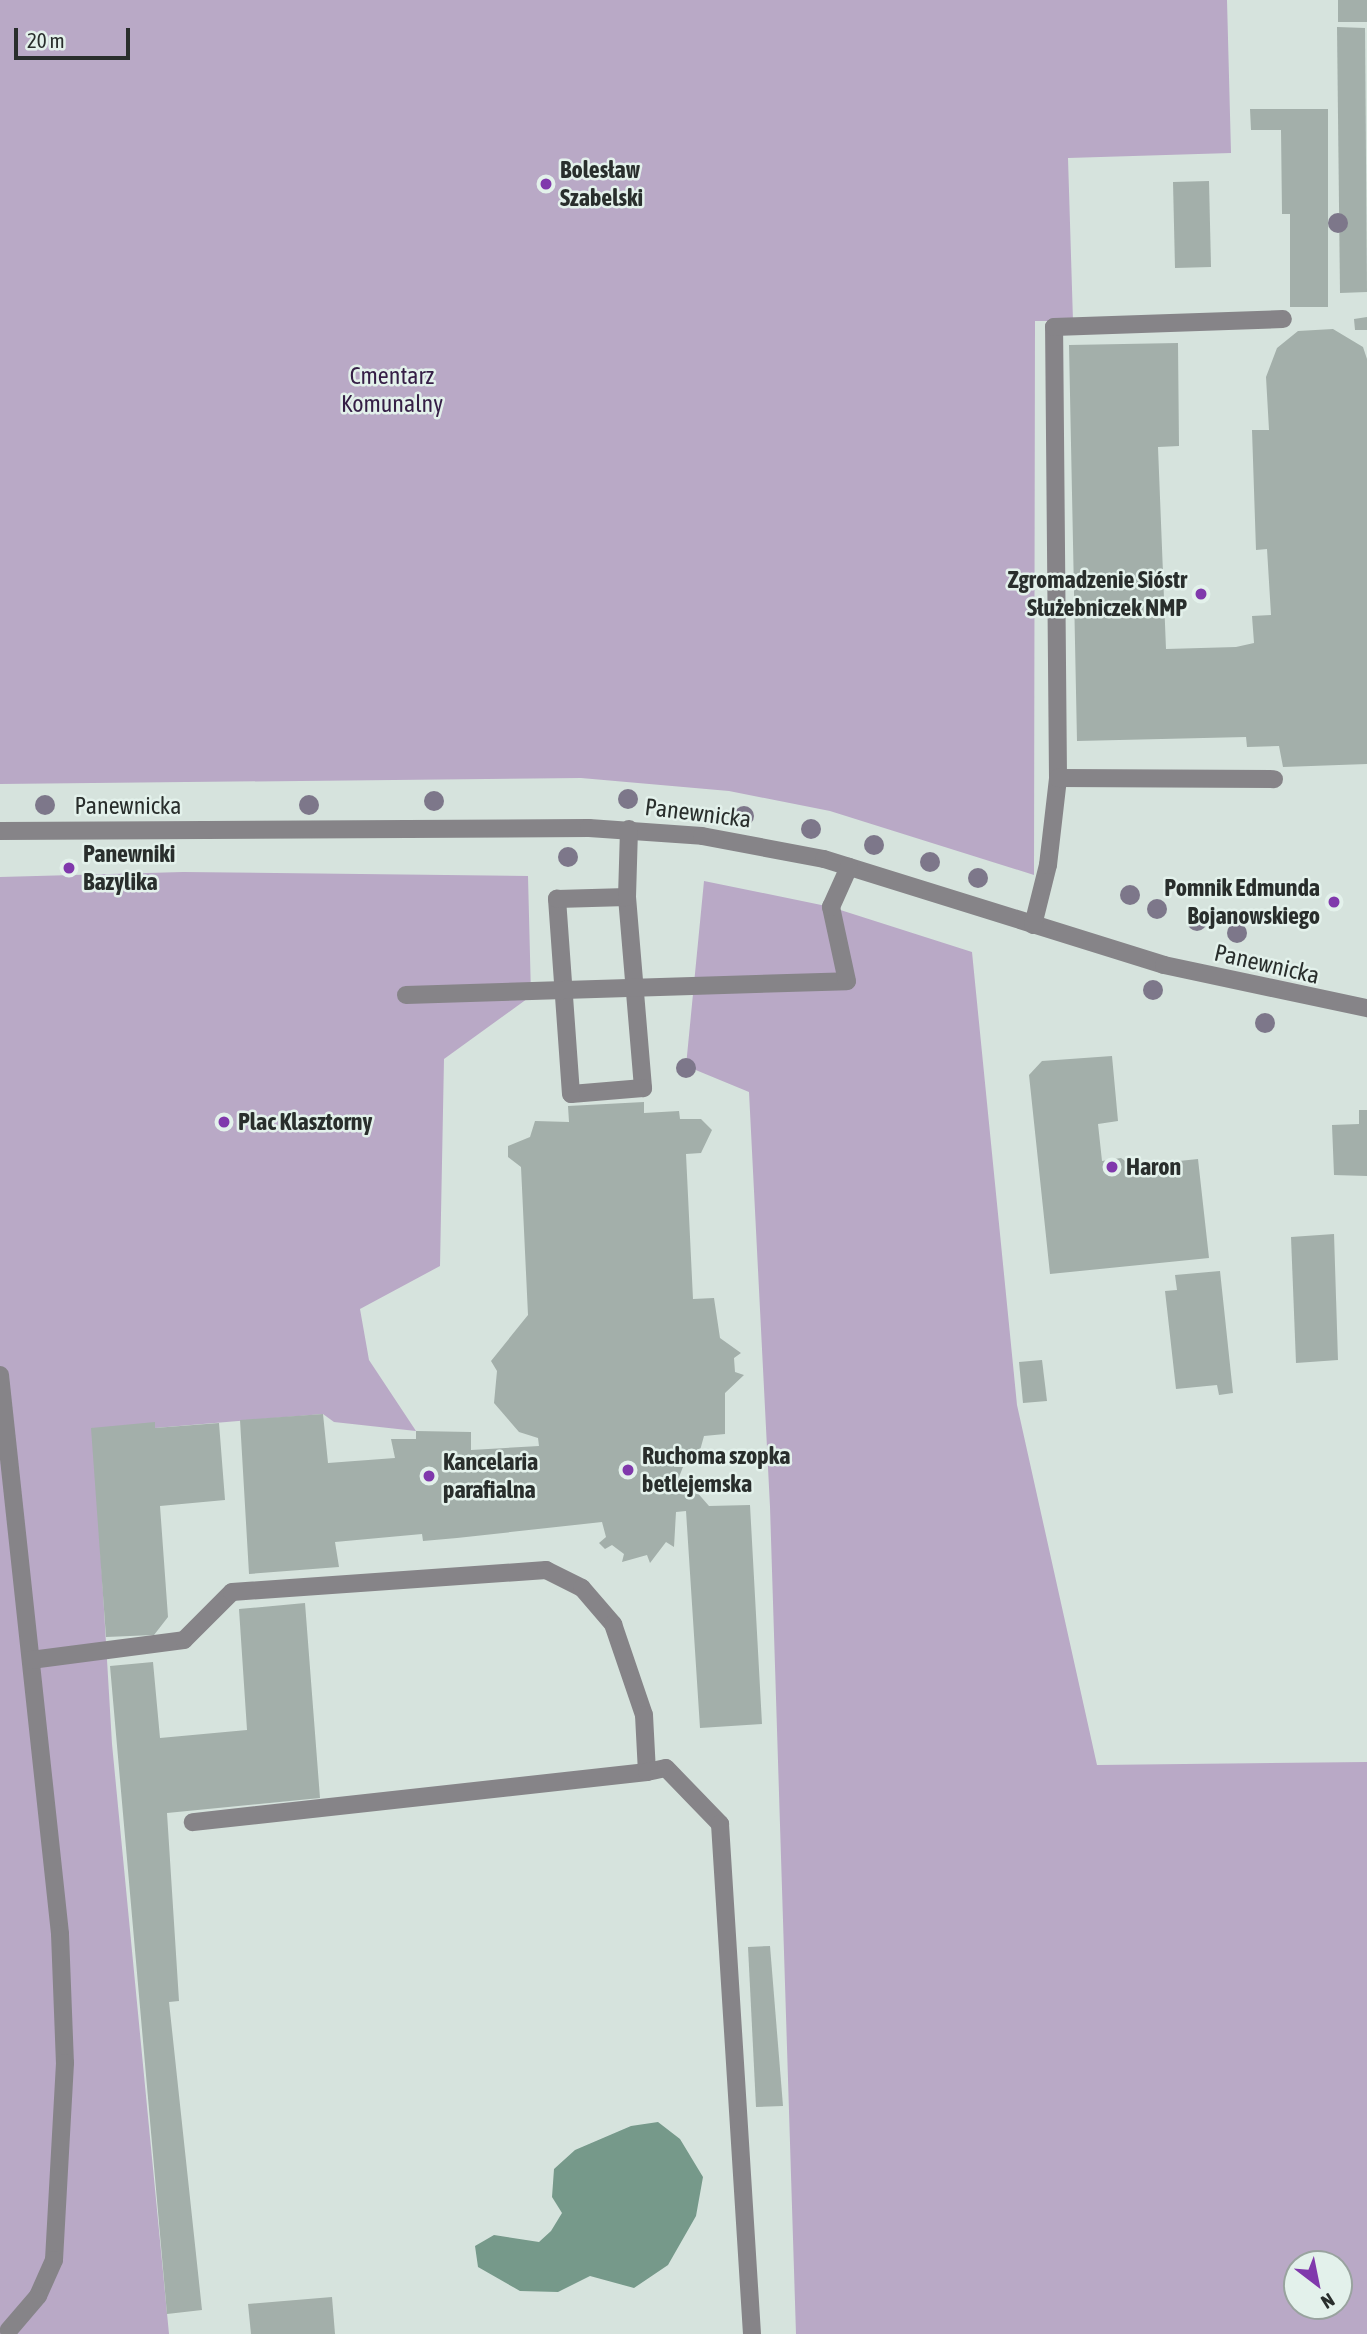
<!DOCTYPE html>
<meta charset="utf-8">
<style>
body{margin:0}
#map{position:relative;width:1367px;height:2334px;overflow:hidden;background:#d6e3dd;font-family:"Asap Condensed",sans-serif}
div>[style]{position:absolute}
.green>*{inset:0;background:#b9a9c6}
.water>*{inset:0;background:#76998a}
.building>*{inset:0;background:#a3afaa}
.minor>*{height:18px;margin:-9px;padding:0 9px;transform-origin:9px;border-radius:9px;background:#868488}
.trees>*{width:20px;height:20px;margin:-10px;border-radius:50%;background:#7d778a}
.dots>*{width:19px;height:19px;translate:-50% -50%;box-sizing:border-box;border:4px solid #e3f1eb;border-radius:50%}
span{translate:-50% -50%;white-space:nowrap;text-align:center;line-height:1.15;-webkit-text-stroke:5px #e3f1eb;paint-order:stroke}
.poi-label{font-size:24px;color:#292e2c;font-weight:700}
.left{translate:0 -50%;text-align:left}
.right{translate:-100% -50%;text-align:right}
.park-label{font-size:24px;color:#351e46}
.street-label{font-size:24px;color:#292e2c}
.north{position:absolute;left:1283px;top:2250px;width:70px;height:70px;box-sizing:border-box;background:#e3f1eb;border:2px solid #99a39f;border-radius:50%;rotate:148deg;font-size:19px;font-weight:700;line-height:28px;text-align:center;color:#292e2c}
.north::after{content:'';display:block;margin:auto;width:24px;height:32px;background:#8039ac;clip-path:polygon(50% 0,100% 100%,50% 72%,0 100%)}
.scale{position:absolute;left:14px;top:28px;width:116px;height:32px;box-sizing:border-box;border:4px solid #292e2c;border-top:0;padding-left:9px;font-size:21px;line-height:24px;white-space:nowrap;color:#292e2c;-webkit-text-stroke:5px #e3f1eb;paint-order:stroke}
</style>
<div id="map">
<div class="green">
<div style="clip-path:polygon(0 0,1227px 0,1231px 153px,1068px 158px,1073px 321px,1035px 321px,1034px 875px,830px 811px,729px 791px,581px 778px,0 784px)"></div>
<div style="clip-path:polygon(183px 872px,528px 876px,531px 996px,444px 1059px,440px 1266px,360px 1309px,369px 1360px,416px 1431px,334px 1422px,323px 1414px,155px 1428px,100px 1542px,112px 1744px,169px 2334px,0 2334px,0 877px)"></div>
<div style="clip-path:polygon(evenodd,704px 881px,831px 907px,972px 952px,1017px 1405px,1097px 1765px,1367px 1762px,1367px 2334px,796px 2334px,770px 1507px,749px 1092px,686px 1066px,704px 881px,1297px 2264px,1339px 2264px,1339px 2306px,1297px 2306px,1297px 2264px)"></div>
</div>
<div class="water">
<div style="clip-path:polygon(658px 2122px,680px 2139px,703px 2177px,696px 2216px,668px 2265px,634px 2288px,590px 2276px,558px 2292px,520px 2291px,478px 2267px,475px 2246px,494px 2235px,539px 2242px,551px 2231px,562px 2213px,552px 2197px,554px 2169px,575px 2150px,631px 2126px)"></div>
</div>
<div class="building">
<div style="clip-path:polygon(1338px 0,1367px 0,1367px 22px,1338px 22px)"></div>
<div style="clip-path:polygon(1337px 27px,1365px 28px,1367px 292px,1340px 293px)"></div>
<div style="clip-path:polygon(1250px 109px,1328px 109px,1328px 307px,1290px 307px,1290px 214px,1282px 214px,1281px 130px,1251px 130px)"></div>
<div style="clip-path:polygon(1209px 181px,1211px 267px,1175px 268px,1173px 182px)"></div>
<div style="clip-path:polygon(1367px 317px,1367px 330px,1355px 330px,1354px 319px)"></div>
<div style="clip-path:polygon(1333px 329px,1363px 347px,1367px 359px,1367px 764px,1283px 767px,1279px 746px,1247px 747px,1246px 737px,1077px 741px,1069px 345px,1178px 343px,1179px 446px,1158px 447px,1166px 649px,1236px 647px,1254px 643px,1252px 616px,1271px 615px,1267px 549px,1256px 550px,1252px 430px,1269px 430px,1266px 377px,1277px 348px,1298px 331px)"></div>
<div style="clip-path:polygon(1112px 1056px,1118px 1121px,1098px 1124px,1102px 1161px,1121px 1158px,1132px 1166px,1198px 1159px,1209px 1258px,1050px 1274px,1029px 1075px,1042px 1061px)"></div>
<div style="clip-path:polygon(644px 1102px,644px 1113px,679px 1111px,680px 1119px,701px 1119px,712px 1130px,701px 1153px,686px 1154px,693px 1299px,714px 1298px,720px 1338px,741px 1353px,734px 1358px,735px 1372px,744px 1375px,725px 1393px,725px 1434px,704px 1436px,699px 1454px,674px 1460px,674px 1467px,683px 1467px,675px 1487px,695px 1490px,709px 1506px,750px 1505px,762px 1724px,700px 1728px,686px 1511px,676px 1512px,674px 1547px,666px 1542px,650px 1563px,647px 1555px,622px 1562px,624px 1554px,612px 1545px,605px 1549px,599px 1543px,606px 1537px,602px 1522px,457px 1538px,423px 1541px,422px 1534px,335px 1542px,339px 1567px,249px 1574px,240px 1420px,323px 1414px,328px 1463px,395px 1458px,391px 1439px,416px 1439px,416px 1431px,471px 1432px,471px 1450px,539px 1446px,538px 1438px,519px 1432px,494px 1403px,497px 1371px,491px 1361px,528px 1315px,521px 1167px,508px 1157px,508px 1146px,530px 1137px,535px 1121px,569px 1122px,568px 1106px)"></div>
<div style="clip-path:polygon(1359px 1110px,1367px 1110px,1367px 1176px,1334px 1175px,1332px 1125px,1359px 1124px)"></div>
<div style="clip-path:polygon(1334px 1234px,1338px 1360px,1296px 1363px,1291px 1237px)"></div>
<div style="clip-path:polygon(1220px 1271px,1233px 1393px,1219px 1395px,1217px 1385px,1176px 1389px,1165px 1291px,1177px 1290px,1175px 1275px)"></div>
<div style="clip-path:polygon(1042px 1360px,1047px 1401px,1023px 1403px,1019px 1362px)"></div>
<div style="clip-path:polygon(155px 1422px,155px 1428px,219px 1423px,225px 1500px,160px 1506px,168px 1617px,154px 1635px,106px 1637px,91px 1428px)"></div>
<div style="clip-path:polygon(305px 1603px,320px 1798px,167px 1813px,179px 2001px,169px 2002px,202px 2310px,167px 2314px,110px 1666px,153px 1662px,160px 1738px,247px 1730px,239px 1609px)"></div>
<div style="clip-path:polygon(770px 1946px,783px 2106px,756px 2107px,748px 1947px)"></div>
<div style="clip-path:polygon(332px 2297px,335px 2334px,251px 2334px,248px 2304px)"></div>
</div>
<div class="minor">
<div style="left:1058px;top:778px;width:451px;rotate:-90.5deg"></div>
<div style="left:1054px;top:327px;width:229px;rotate:-2deg"></div>
<div style="left:0;top:831px;width:589px;rotate:-0.29deg"></div>
<div style="left:589px;top:828px;width:113px;rotate:4deg"></div>
<div style="left:702px;top:836px;width:124px;rotate:10.7deg"></div>
<div style="left:824px;top:859px;width:356px;rotate:17.3deg"></div>
<div style="left:1164px;top:965px;width:208px;rotate:12deg"></div>
<div style="left:627px;top:897px;width:192px;rotate:85.2deg"></div>
<div style="left:643px;top:1088px;width:72px;rotate:175.2deg"></div>
<div style="left:571px;top:1094px;width:196px;rotate:-94.1deg"></div>
<div style="left:557px;top:899px;width:70px;rotate:-1.6deg"></div>
<div style="left:627px;top:897px;width:68px;rotate:-88.3deg"></div>
<div style="left:1033px;top:925px;width:62px;rotate:-76deg"></div>
<div style="left:1048px;top:865px;width:88px;rotate:-83.4deg"></div>
<div style="left:1058px;top:778px;width:216px;rotate:0.3deg"></div>
<div style="left:406px;top:995px;width:441px;rotate:-1.8deg"></div>
<div style="left:847px;top:981px;width:76px;rotate:-102.2deg"></div>
<div style="left:831px;top:907px;width:44px;rotate:-65.8deg"></div>
<div style="left:0;top:1375px;width:562px;rotate:83.87deg"></div>
<div style="left:60px;top:1934px;width:129px;rotate:87.8deg"></div>
<div style="left:65px;top:2063px;width:197px;rotate:93.2deg"></div>
<div style="left:54px;top:2260px;width:39px;rotate:114deg"></div>
<div style="left:38px;top:2296px;width:45px;rotate:130.5deg"></div>
<div style="left:31px;top:1660px;width:154px;rotate:-7.4deg"></div>
<div style="left:184px;top:1640px;width:68px;rotate:-45deg"></div>
<div style="left:232px;top:1592px;width:315px;rotate:-4deg"></div>
<div style="left:546px;top:1570px;width:40px;rotate:26.6deg"></div>
<div style="left:582px;top:1588px;width:48px;rotate:49.3deg"></div>
<div style="left:613px;top:1624px;width:96px;rotate:71.2deg"></div>
<div style="left:644px;top:1715px;width:57px;rotate:87deg"></div>
<div style="left:647px;top:1772px;width:457px;rotate:173.7deg"></div>
<div style="left:647px;top:1772px;width:19px;rotate:-12deg"></div>
<div style="left:666px;top:1768px;width:78px;rotate:46deg"></div>
<div style="left:720px;top:1824px;width:511px;rotate:86.41deg"></div>
</div>
<div class="trees">
<div style="left:1338px;top:223px"></div>
<div style="left:628px;top:799px"></div>
<div style="left:434px;top:801px"></div>
<div style="left:45px;top:805px"></div>
<div style="left:309px;top:805px"></div>
<div style="left:744px;top:816px"></div>
<div style="left:811px;top:829px"></div>
<div style="left:874px;top:845px"></div>
<div style="left:568px;top:857px"></div>
<div style="left:930px;top:862px"></div>
<div style="left:978px;top:878px"></div>
<div style="left:1130px;top:895px"></div>
<div style="left:1157px;top:909px"></div>
<div style="left:1197px;top:921px"></div>
<div style="left:1237px;top:933px"></div>
<div style="left:1153px;top:990px"></div>
<div style="left:1265px;top:1023px"></div>
<div style="left:686px;top:1068px"></div>
</div>
<div class="dots">
<div style="left:546px;top:184px;background:#8039ac"></div>
<div style="left:1201px;top:594px;background:#8039ac"></div>
<div style="left:69px;top:868px;background:#8039ac"></div>
<div style="left:1334px;top:902px;background:#8039ac"></div>
<div style="left:224px;top:1122px;background:#8039ac"></div>
<div style="left:1112px;top:1167px;background:#8039ac"></div>
<div style="left:628px;top:1470px;background:#8039ac"></div>
<div style="left:429px;top:1476px;background:#8039ac"></div>
</div>
<div class="poi-label">
<span class="left" style="left:560px;top:184px">Bolesław<br>Szabelski</span>
<span class="right" style="left:1187px;top:594px">Zgromadzenie Sióstr<br>Służebniczek NMP</span>
<span class="left" style="left:83px;top:868px">Panewniki<br>Bazylika</span>
<span class="right" style="left:1320px;top:902px">Pomnik Edmunda<br>Bojanowskiego</span>
<span class="left" style="left:238px;top:1122px">Plac Klasztorny</span>
<span class="left" style="left:1126px;top:1167px">Haron</span>
<span class="left" style="left:642px;top:1470px">Ruchoma szopka<br>betlejemska</span>
<span class="left" style="left:443px;top:1476px">Kancelaria<br>parafialna</span>
</div>
<div class="park-label">
<span style="left:392px;top:390px">Cmentarz<br>Komunalny</span>
</div>
<div class="street-label">
<span style="left:128px;top:806px">Panewnicka</span>
<span style="left:698px;top:813px;rotate:7deg">Panewnicka</span>
<span style="left:1267px;top:964px;rotate:13deg">Panewnicka</span>
</div>
<div class="north">N</div>
<div class="scale">20 m</div>
</div>
